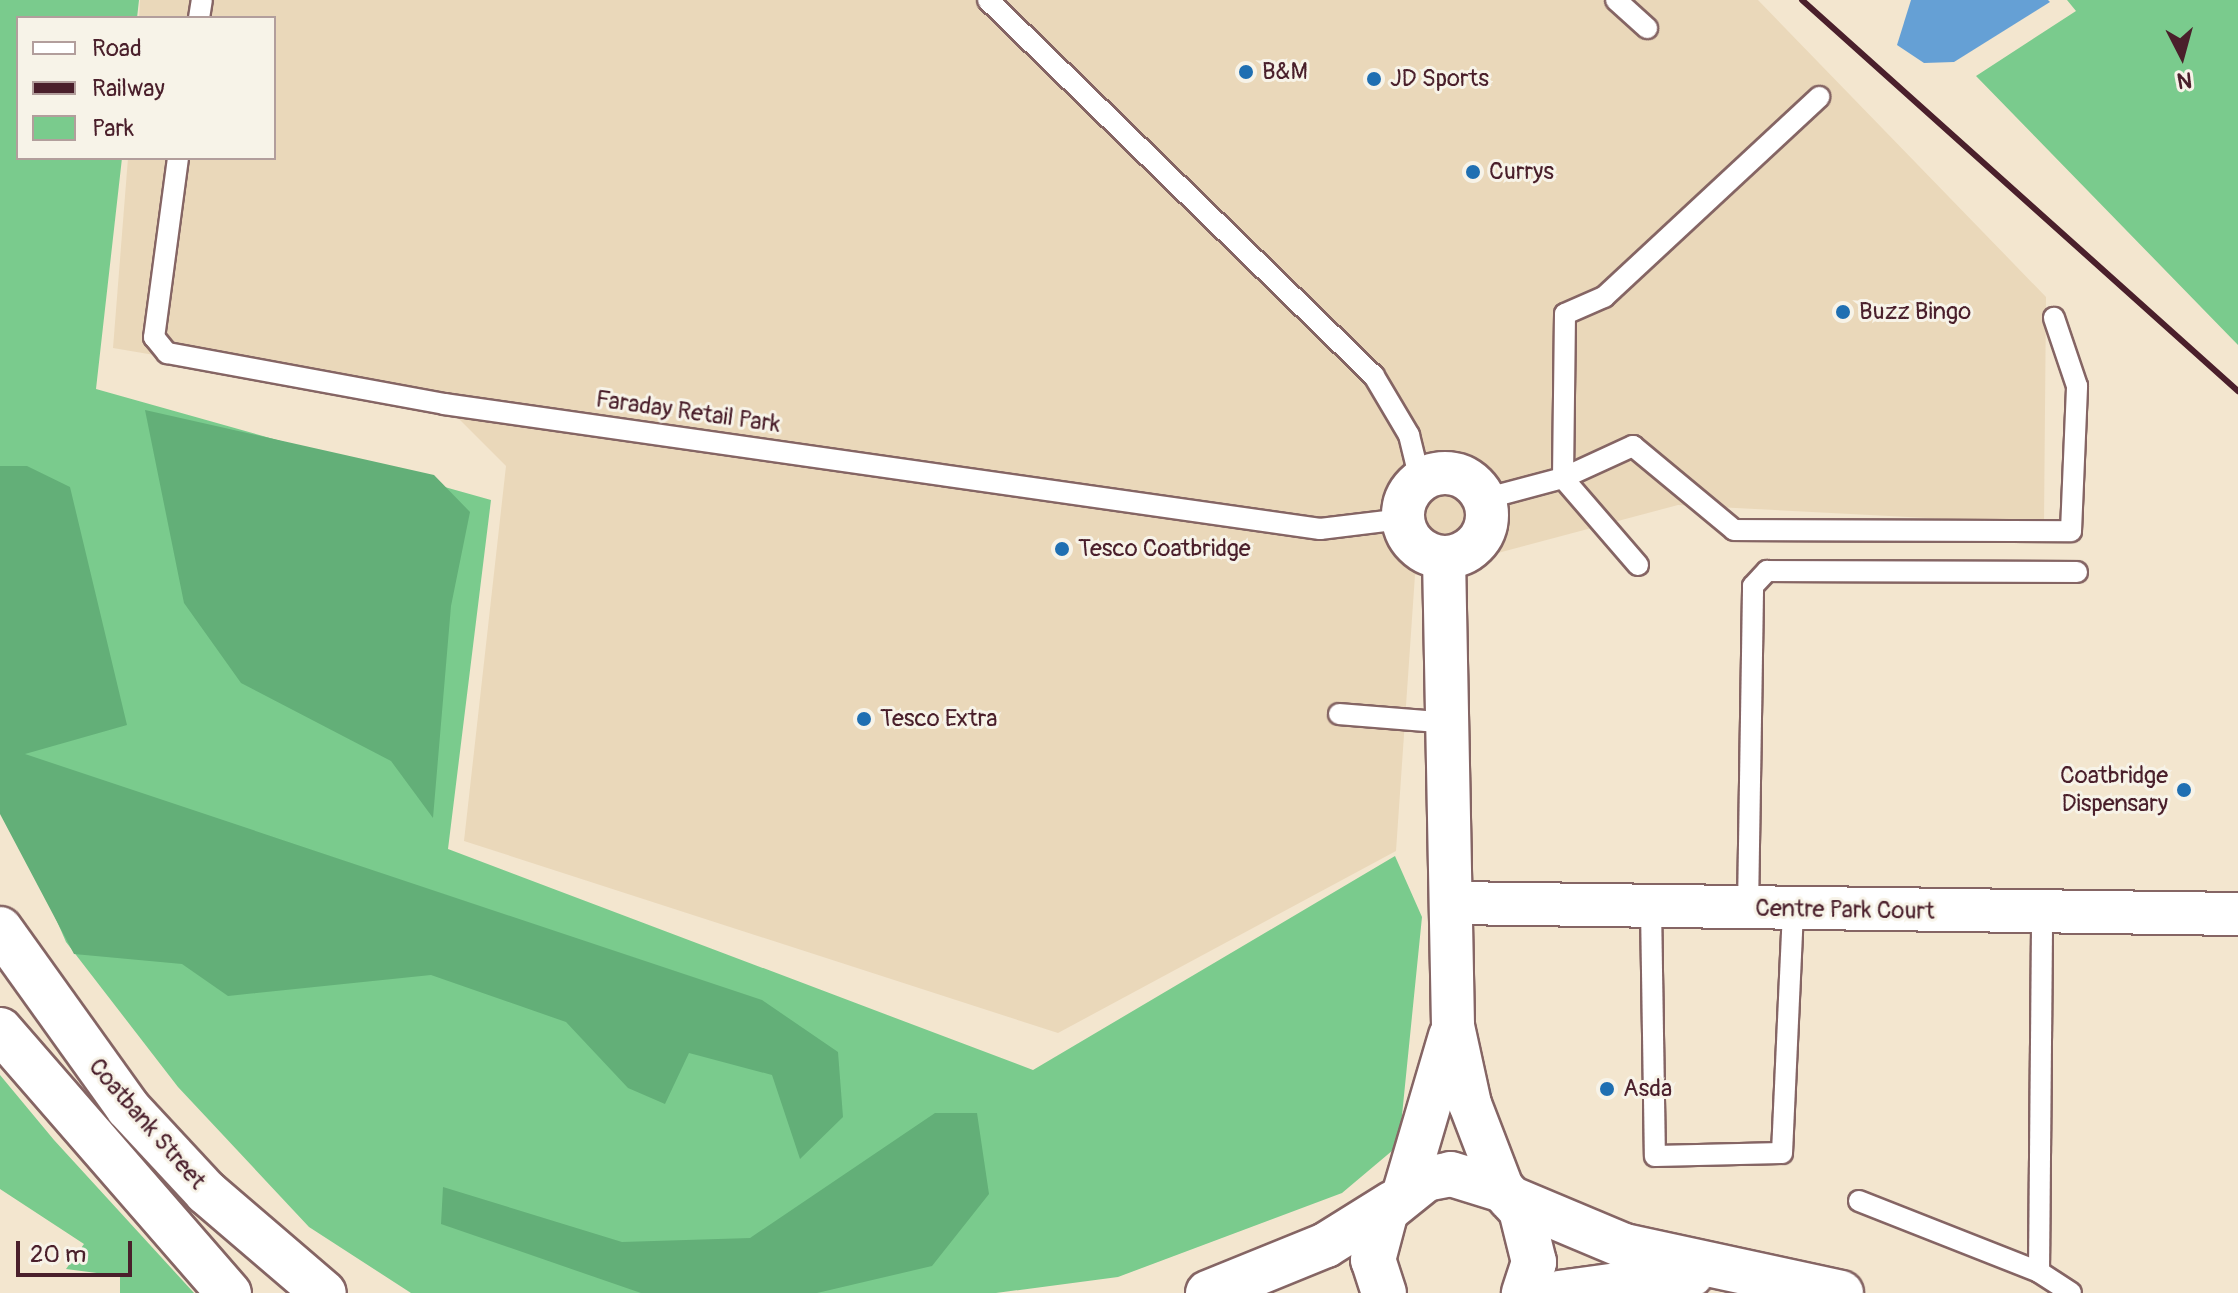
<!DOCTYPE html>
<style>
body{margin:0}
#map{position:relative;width:2238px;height:1293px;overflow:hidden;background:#f3e6cf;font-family:Pangolin,sans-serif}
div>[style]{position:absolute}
.built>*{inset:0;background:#ead8ba}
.green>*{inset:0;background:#7acb8d}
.forest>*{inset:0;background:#63af78}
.water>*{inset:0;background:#65a0d5}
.roads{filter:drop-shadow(2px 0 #856564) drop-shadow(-2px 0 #856564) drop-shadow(0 2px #856564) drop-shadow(0 -2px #856564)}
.lane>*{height:20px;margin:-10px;padding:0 10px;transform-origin:10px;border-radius:10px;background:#fff}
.street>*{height:42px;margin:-21px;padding:0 21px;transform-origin:21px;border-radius:21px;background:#fff}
.street>.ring{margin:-21px;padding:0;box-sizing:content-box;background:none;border:42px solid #fff;border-radius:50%}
.primary>*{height:44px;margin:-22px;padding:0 22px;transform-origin:22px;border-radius:22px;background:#fff}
.rail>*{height:6px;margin:-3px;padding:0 3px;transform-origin:3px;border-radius:3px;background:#4a1f2b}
.dots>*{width:22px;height:22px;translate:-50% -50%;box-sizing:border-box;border:4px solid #f7f3e8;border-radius:50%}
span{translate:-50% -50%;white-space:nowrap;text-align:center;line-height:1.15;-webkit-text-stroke:6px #f7f3e8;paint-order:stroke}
.poi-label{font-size:24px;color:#4a1f2b}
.left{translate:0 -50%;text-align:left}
.right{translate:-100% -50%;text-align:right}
.street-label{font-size:24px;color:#4a1f2b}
.legend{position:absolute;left:16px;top:16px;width:260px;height:144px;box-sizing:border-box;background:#f7f3e8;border:2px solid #b29e9c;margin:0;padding:10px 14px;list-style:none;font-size:24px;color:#4a1f2b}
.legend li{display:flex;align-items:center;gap:16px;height:40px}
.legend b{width:40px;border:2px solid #b29e9c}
.north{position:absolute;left:2142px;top:16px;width:80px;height:80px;-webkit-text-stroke:6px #f7f3e8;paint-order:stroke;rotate:174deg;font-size:22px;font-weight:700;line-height:32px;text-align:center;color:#4a1f2b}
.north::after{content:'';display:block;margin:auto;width:28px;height:36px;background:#4a1f2b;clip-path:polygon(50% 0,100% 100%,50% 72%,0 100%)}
.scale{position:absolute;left:16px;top:1241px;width:116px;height:36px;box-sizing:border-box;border:4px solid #4a1f2b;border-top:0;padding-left:10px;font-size:24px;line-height:28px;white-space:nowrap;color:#4a1f2b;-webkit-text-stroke:6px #f7f3e8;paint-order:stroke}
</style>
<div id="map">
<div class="built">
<div style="clip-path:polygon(140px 0,1758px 0,2046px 297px,2044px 524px,1678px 505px,1415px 575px,1396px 851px,1058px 1033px,464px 841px,506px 466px,444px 404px,113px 348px,128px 158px,274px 158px,274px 18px,139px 18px)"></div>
</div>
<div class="green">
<div style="clip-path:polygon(0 0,139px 0,137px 18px,18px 18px,18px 158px,122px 158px,96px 389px,491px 500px,448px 849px,1033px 1070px,1395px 856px,1422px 917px,1399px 1145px,1342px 1193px,1118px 1277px,996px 1293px,411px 1293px,309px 1227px,178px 1087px,66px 942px,0 790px)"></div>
<div style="clip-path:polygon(2067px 0,2238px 0,2238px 345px,1976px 76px,2076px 11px)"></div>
<div style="clip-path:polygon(0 1075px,54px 1140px,194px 1293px,120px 1293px,120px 1276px,66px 1269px,84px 1244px,0 1189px)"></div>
</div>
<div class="forest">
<div style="clip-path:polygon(145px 410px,434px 475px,470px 512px,451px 606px,433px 818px,391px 761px,241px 683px,184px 603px)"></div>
<div style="clip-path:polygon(0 466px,27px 466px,70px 487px,127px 725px,25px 754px,762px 1000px,838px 1052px,843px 1117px,800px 1159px,772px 1075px,689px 1053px,665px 1104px,628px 1088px,566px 1022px,431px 975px,228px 996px,182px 964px,74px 954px,0 814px)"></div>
<div style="clip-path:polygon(935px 1113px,977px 1113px,989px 1194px,932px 1266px,817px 1293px,641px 1293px,441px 1224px,443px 1187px,622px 1242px,750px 1238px)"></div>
</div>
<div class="water">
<div style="clip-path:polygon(1911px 0,2048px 0,2050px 2px,1954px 62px,1924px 63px,1897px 45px)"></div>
</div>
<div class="roads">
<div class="lane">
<div style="left:988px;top:0;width:539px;rotate:44.25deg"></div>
<div style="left:1374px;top:376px;width:69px;rotate:59.3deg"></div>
<div style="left:1409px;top:435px;width:46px;rotate:76.3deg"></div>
<div style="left:1616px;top:0;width:42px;rotate:42.1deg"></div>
<div style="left:199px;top:18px;width:18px;rotate:-81deg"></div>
<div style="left:178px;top:158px;width:181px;rotate:97.6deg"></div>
<div style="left:154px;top:337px;width:21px;rotate:51deg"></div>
<div style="left:167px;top:353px;width:282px;rotate:10.4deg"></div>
<div style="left:444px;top:404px;width:885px;rotate:8.12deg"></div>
<div style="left:1320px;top:529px;width:84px;rotate:-6.9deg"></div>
<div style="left:1484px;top:499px;width:82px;rotate:-14.9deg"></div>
<div style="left:1563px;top:478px;width:77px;rotate:-24.6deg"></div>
<div style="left:1633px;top:446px;width:131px;rotate:39.7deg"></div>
<div style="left:1734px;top:530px;width:337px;rotate:0.2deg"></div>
<div style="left:2071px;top:531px;width:145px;rotate:-87.6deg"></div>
<div style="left:2077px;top:386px;width:72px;rotate:-108.7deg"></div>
<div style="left:1638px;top:565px;width:115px;rotate:-130.8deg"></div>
<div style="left:1563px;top:478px;width:164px;rotate:-89.3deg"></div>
<div style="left:1565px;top:314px;width:43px;rotate:-23.6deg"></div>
<div style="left:1604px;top:297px;width:294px;rotate:-42.9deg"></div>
<div style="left:1339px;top:714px;width:111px;rotate:4.6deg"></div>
<div style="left:1651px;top:907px;width:249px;rotate:89.1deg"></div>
<div style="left:1655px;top:1156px;width:127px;rotate:-1.4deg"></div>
<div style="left:1782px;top:1153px;width:242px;rotate:-87.4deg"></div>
<div style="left:1748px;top:909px;width:323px;rotate:-89.1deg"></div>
<div style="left:1753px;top:586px;width:21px;rotate:-47deg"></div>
<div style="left:1767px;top:571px;width:310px;rotate:0.2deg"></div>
<div style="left:1859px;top:1201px;width:193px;rotate:21.5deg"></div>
<div style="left:2039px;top:1272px;width:38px;rotate:33deg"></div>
<div style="left:2039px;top:1272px;width:360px;rotate:-89.5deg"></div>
</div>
<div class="street">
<div class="ring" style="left:1403px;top:473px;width:42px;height:42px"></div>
<div style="left:1444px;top:557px;width:469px;rotate:88.9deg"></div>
<div style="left:1453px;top:1026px;width:80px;rotate:77.7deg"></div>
<div style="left:1470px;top:1104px;width:92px;rotate:69deg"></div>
<div style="left:1452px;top:903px;width:786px;rotate:0.8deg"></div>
<div style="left:1404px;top:1192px;width:163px;rotate:-73.6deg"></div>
</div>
<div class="primary">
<div style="left:0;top:929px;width:220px;rotate:54.4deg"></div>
<div style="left:128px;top:1108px;width:115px;rotate:47.1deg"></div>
<div style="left:206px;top:1192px;width:155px;rotate:40.6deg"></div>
<div style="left:0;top:1030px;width:349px;rotate:49deg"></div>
<div style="left:1510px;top:1198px;width:124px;rotate:22.8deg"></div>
<div style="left:1624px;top:1246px;width:222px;rotate:12.2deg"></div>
<div style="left:1208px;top:1293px;width:127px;rotate:-22.1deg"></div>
<div style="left:1326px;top:1245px;width:79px;rotate:-32.1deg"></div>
<div style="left:1384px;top:1293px;width:35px;rotate:-108deg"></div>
<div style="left:1373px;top:1260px;width:51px;rotate:-75.1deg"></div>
<div style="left:1386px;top:1211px;width:51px;rotate:-38.7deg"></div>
<div style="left:1426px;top:1179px;width:25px;rotate:-11deg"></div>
<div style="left:1451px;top:1174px;width:54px;rotate:17.1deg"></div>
<div style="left:1503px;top:1190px;width:27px;rotate:48deg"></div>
<div style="left:1521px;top:1210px;width:54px;rotate:76deg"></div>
<div style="left:1534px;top:1262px;width:33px;rotate:108deg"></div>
<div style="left:1559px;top:1293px;width:133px;rotate:-7.8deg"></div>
</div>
</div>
<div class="rail">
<div style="left:1802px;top:0;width:586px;rotate:41.89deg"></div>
</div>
<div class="dots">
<div style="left:1246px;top:72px;background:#1f6fb2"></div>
<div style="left:1374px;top:79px;background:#1f6fb2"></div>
<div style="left:1473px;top:172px;background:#1f6fb2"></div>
<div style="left:1843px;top:312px;background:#1f6fb2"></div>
<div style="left:1062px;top:549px;background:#1f6fb2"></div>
<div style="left:864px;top:719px;background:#1f6fb2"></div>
<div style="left:2184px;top:790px;background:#1f6fb2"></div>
<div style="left:1607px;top:1089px;background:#1f6fb2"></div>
</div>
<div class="poi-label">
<span class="left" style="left:1262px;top:72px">B&amp;M</span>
<span class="left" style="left:1390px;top:79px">JD Sports</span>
<span class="left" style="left:1489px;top:172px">Currys</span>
<span class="left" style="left:1859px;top:312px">Buzz Bingo</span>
<span class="left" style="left:1078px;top:549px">Tesco Coatbridge</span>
<span class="left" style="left:880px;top:719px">Tesco Extra</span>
<span class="right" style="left:2168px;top:790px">Coatbridge<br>Dispensary</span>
<span class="left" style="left:1623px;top:1089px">Asda</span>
</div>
<div class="street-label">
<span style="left:688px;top:412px;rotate:8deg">Faraday Retail Park</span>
<span style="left:1845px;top:910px;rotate:1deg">Centre Park Court</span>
<span style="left:147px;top:1124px;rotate:49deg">Coatbank Street</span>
</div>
<ul class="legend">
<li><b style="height:10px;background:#fff"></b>Road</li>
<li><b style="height:10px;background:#4a1f2b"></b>Railway</li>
<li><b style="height:22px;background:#7acb8d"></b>Park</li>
</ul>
<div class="north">N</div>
<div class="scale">20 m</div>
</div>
